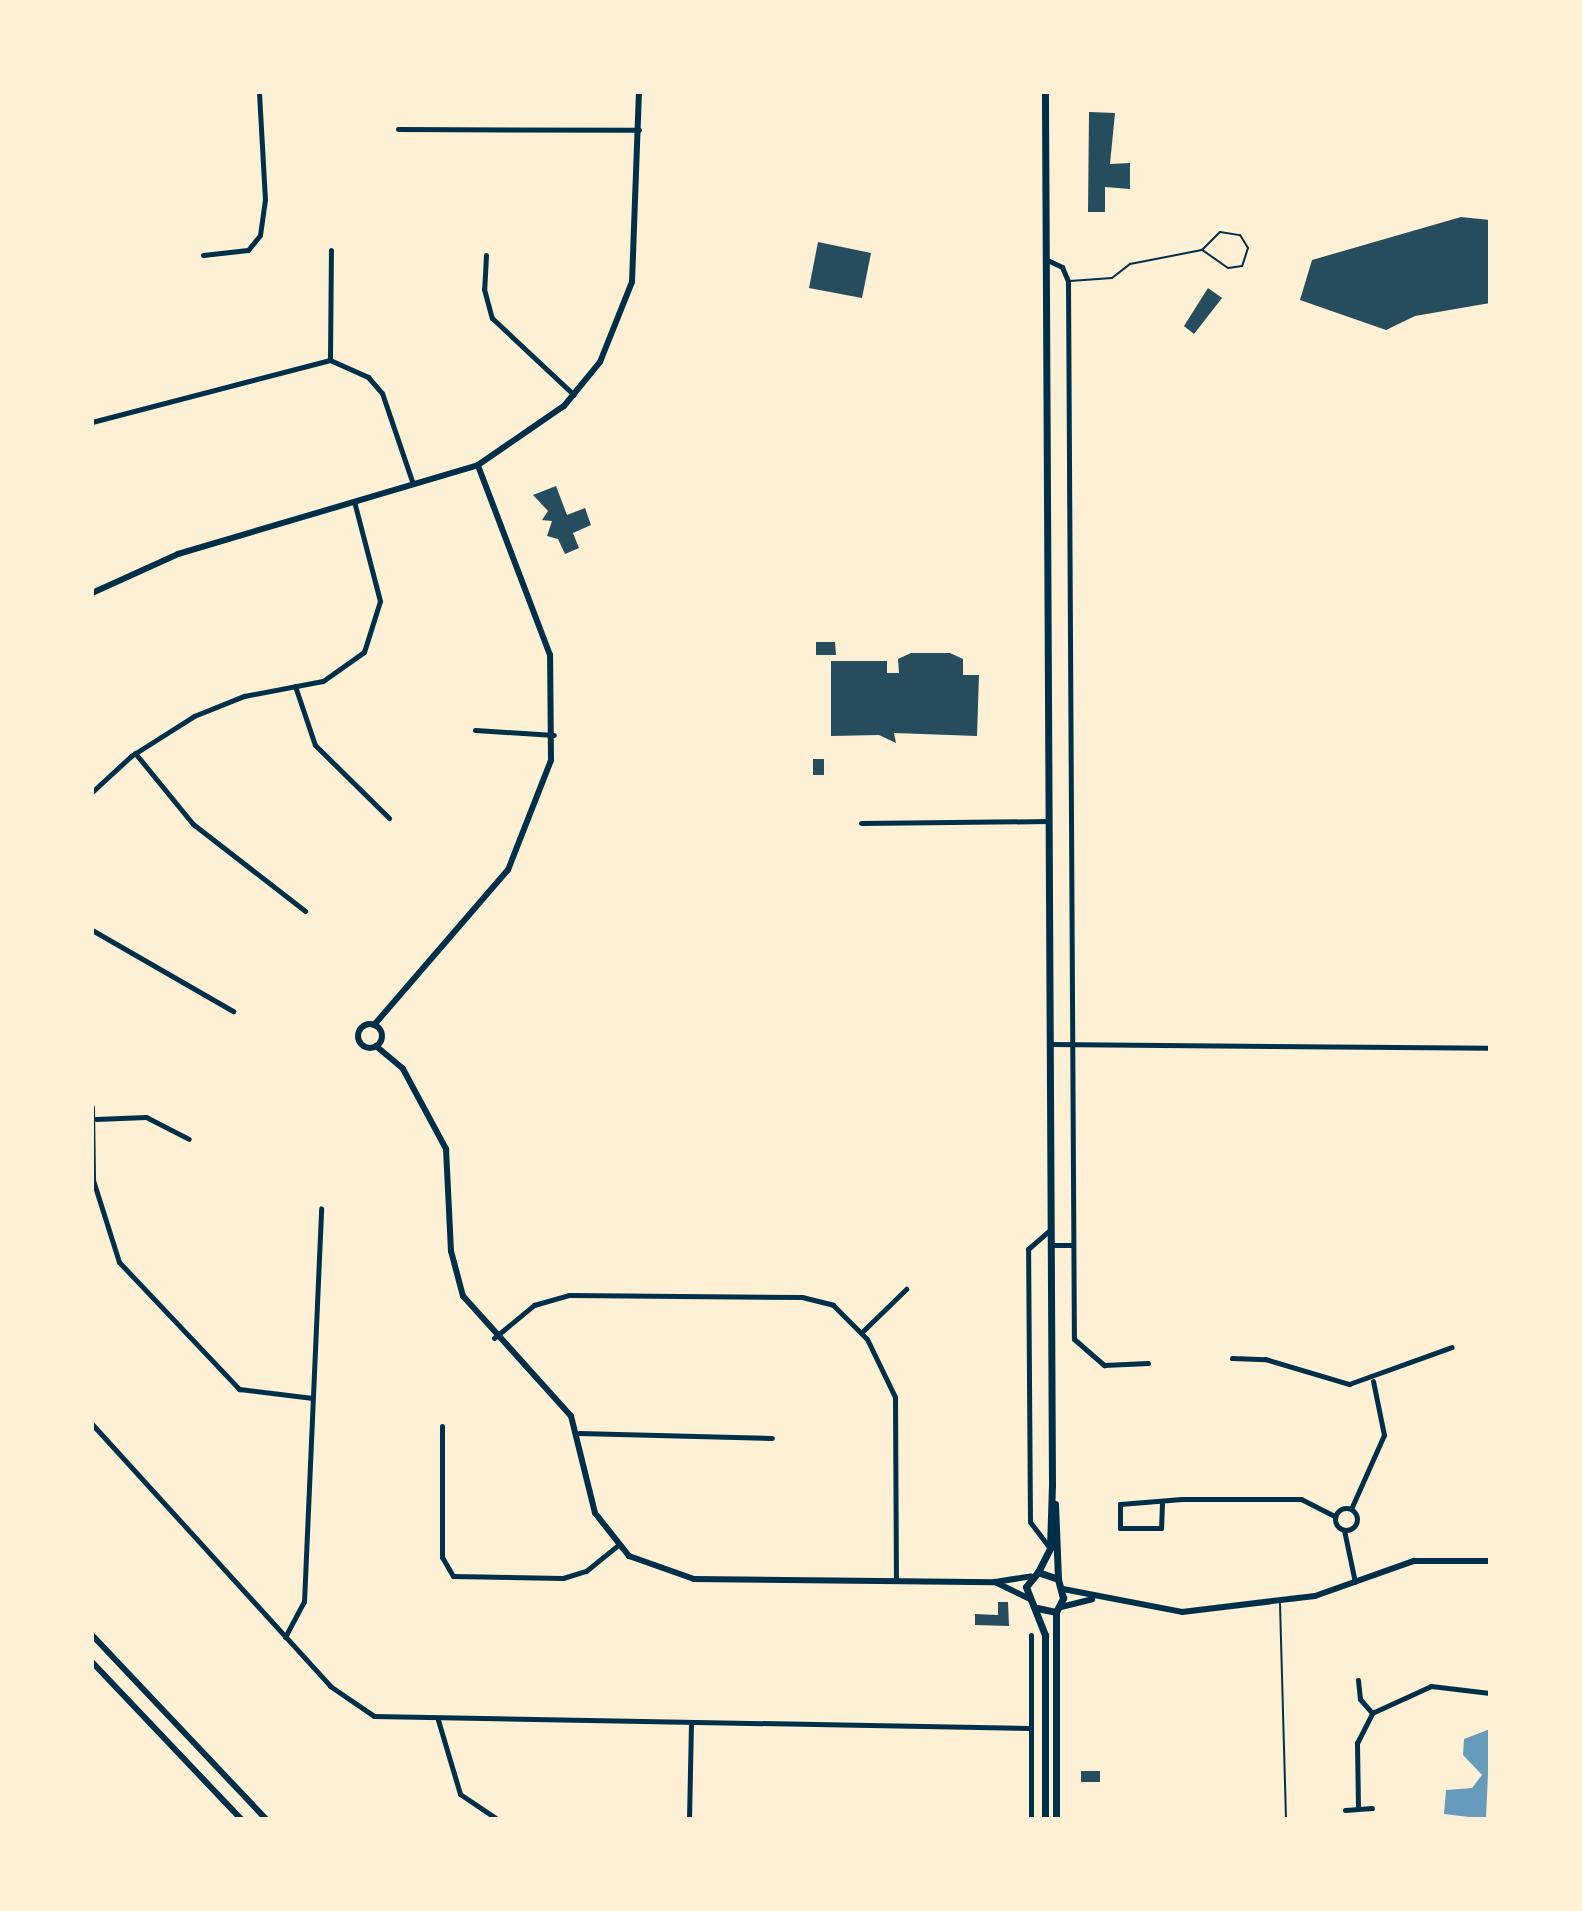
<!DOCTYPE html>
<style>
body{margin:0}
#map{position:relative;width:1582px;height:1911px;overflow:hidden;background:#fdf0d5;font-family:Inter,sans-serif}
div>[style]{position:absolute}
.water>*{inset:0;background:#669bbc}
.building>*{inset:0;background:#264d5e}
.service>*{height:2px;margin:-1px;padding:0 1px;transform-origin:1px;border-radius:1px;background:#003049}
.minor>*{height:5px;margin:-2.5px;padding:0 2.5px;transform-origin:2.5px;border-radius:2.5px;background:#003049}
.minor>.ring{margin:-2.5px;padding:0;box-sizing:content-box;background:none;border:5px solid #003049;border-radius:50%}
.tertiary>*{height:6px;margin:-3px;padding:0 3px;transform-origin:3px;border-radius:3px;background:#003049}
.tertiary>.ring{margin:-3px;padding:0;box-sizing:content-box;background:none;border:6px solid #003049;border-radius:50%}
.secondary>*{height:7px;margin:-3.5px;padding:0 3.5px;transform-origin:3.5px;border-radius:3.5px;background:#003049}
span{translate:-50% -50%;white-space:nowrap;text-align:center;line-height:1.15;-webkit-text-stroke:6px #fdf0d5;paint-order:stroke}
.frame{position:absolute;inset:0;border:94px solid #fdf0d5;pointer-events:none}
</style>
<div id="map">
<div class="water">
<div style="clip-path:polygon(1490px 1729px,1486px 1819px,1444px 1814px,1446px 1790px,1472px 1788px,1482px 1775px,1463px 1755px,1464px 1739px)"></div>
</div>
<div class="building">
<div style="clip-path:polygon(1089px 112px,1115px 113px,1110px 164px,1130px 163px,1130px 189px,1105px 187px,1105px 212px,1088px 212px)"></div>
<div style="clip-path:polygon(1461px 217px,1490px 220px,1490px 303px,1415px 316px,1386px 330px,1300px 300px,1312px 260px)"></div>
<div style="clip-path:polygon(818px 242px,871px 253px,862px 298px,809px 288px)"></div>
<div style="clip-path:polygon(1208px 288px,1222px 298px,1194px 334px,1184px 326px)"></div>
<div style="clip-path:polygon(556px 486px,567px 515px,585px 508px,591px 525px,573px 533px,579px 548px,565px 554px,558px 539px,547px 536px,552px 521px,542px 520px,548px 511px,533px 495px)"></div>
<div style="clip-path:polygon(816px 642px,835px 642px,836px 655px,816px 655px)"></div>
<div style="clip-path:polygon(911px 653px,950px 653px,963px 659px,963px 675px,979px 675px,977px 736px,894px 733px,896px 743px,879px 735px,831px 736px,831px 661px,887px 661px,887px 673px,899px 673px,898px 659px)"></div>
<div style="clip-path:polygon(813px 759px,824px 759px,824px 775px,813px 775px)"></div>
<div style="clip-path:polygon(998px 1602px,1008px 1602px,1009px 1626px,975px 1625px,975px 1614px,998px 1615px)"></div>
<div style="clip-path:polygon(1081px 1771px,1100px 1771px,1100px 1782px,1081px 1782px)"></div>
</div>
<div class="service">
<div style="left:1070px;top:281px;width:42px;rotate:-4.1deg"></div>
<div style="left:1112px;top:278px;width:23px;rotate:-38deg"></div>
<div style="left:1130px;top:264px;width:73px;rotate:-11deg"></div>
<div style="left:1202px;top:250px;width:25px;rotate:-45deg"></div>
<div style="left:1220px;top:232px;width:20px;rotate:9deg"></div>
<div style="left:1240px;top:235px;width:15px;rotate:58deg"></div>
<div style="left:1248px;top:248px;width:19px;rotate:108deg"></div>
<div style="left:1242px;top:266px;width:14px;rotate:172deg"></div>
<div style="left:1228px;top:268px;width:32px;rotate:-145deg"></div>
<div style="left:1280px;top:1604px;width:215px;rotate:88.4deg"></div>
</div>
<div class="minor">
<div style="left:398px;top:129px;width:241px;rotate:0.2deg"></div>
<div style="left:203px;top:255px;width:45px;rotate:-6.3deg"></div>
<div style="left:248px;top:250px;width:19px;rotate:-51deg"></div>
<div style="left:260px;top:235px;width:35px;rotate:-82deg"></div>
<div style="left:265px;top:200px;width:108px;rotate:-93.2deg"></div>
<div style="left:486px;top:255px;width:34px;rotate:93deg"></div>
<div style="left:484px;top:289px;width:30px;rotate:75deg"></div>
<div style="left:492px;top:318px;width:112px;rotate:43.2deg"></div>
<div style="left:1045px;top:259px;width:19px;rotate:25deg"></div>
<div style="left:1062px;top:267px;width:15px;rotate:67deg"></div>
<div style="left:1068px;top:281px;width:1058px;rotate:89.68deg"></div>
<div style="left:1074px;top:1339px;width:40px;rotate:41deg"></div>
<div style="left:1104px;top:1365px;width:44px;rotate:-2.6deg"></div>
<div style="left:330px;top:360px;width:110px;rotate:-89.5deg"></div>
<div style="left:92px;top:422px;width:246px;rotate:-14.6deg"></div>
<div style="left:330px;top:360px;width:42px;rotate:24.1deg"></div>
<div style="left:368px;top:377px;width:21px;rotate:49deg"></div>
<div style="left:382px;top:393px;width:96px;rotate:71.2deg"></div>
<div style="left:295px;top:686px;width:62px;rotate:71.3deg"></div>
<div style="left:315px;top:745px;width:104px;rotate:44.6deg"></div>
<div style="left:475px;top:730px;width:79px;rotate:3.6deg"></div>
<div style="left:135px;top:753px;width:92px;rotate:50.8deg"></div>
<div style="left:193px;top:824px;width:142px;rotate:37.8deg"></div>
<div style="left:92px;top:792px;width:53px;rotate:-42.7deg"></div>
<div style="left:131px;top:756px;width:75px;rotate:-32.4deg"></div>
<div style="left:194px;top:716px;width:54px;rotate:-21.8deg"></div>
<div style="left:244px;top:696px;width:80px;rotate:-10.8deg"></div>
<div style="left:323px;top:681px;width:50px;rotate:-35.3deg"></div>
<div style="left:364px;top:652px;width:53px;rotate:-72.6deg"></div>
<div style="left:380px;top:601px;width:103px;rotate:-104.6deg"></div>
<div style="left:861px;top:823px;width:188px;rotate:-0.6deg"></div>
<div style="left:92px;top:930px;width:163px;rotate:29.9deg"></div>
<div style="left:1050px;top:1044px;width:440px;rotate:0.5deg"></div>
<div style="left:92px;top:1107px;width:73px;rotate:89.2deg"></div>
<div style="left:93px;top:1180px;width:86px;rotate:72.4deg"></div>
<div style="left:119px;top:1262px;width:175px;rotate:46.6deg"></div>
<div style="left:239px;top:1389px;width:74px;rotate:7deg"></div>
<div style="left:96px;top:1119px;width:50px;rotate:-2.3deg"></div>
<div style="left:146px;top:1117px;width:48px;rotate:27.1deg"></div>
<div style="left:1051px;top:1245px;width:20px"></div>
<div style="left:862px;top:1332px;width:62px;rotate:-44.3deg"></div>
<div style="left:494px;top:1338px;width:52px;rotate:-39.5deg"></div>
<div style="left:534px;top:1305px;width:36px;rotate:-16deg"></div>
<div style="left:569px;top:1295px;width:233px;rotate:0.5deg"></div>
<div style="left:802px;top:1297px;width:32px;rotate:14deg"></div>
<div style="left:833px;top:1305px;width:48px;rotate:45deg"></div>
<div style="left:867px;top:1339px;width:64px;rotate:64.2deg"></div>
<div style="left:895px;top:1397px;width:184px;rotate:89.7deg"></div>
<div style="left:1232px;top:1358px;width:33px;rotate:2deg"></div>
<div style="left:1265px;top:1359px;width:88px;rotate:16.6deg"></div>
<div style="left:1349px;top:1384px;width:109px;rotate:-19.8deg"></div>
<div style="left:92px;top:1424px;width:354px;rotate:47.7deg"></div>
<div style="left:330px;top:1686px;width:53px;rotate:34.3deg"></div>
<div style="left:374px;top:1716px;width:656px;rotate:1.05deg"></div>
<div style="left:442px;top:1426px;width:131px;rotate:90deg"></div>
<div style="left:442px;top:1557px;width:22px;rotate:60deg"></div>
<div style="left:453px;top:1576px;width:110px;rotate:1deg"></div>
<div style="left:563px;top:1578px;width:24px;rotate:-17deg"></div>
<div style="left:586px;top:1571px;width:40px;rotate:-39deg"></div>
<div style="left:579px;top:1433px;width:193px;rotate:1.5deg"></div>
<div style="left:1162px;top:1502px;width:26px;rotate:92deg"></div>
<div style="left:1161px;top:1528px;width:41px;rotate:180deg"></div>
<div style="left:1120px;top:1528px;width:24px;rotate:-90deg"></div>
<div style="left:1120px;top:1504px;width:62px;rotate:-4.6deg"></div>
<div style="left:1182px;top:1499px;width:119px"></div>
<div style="left:1301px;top:1499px;width:38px;rotate:27deg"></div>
<div class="ring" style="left:1335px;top:1508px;width:17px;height:17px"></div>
<div style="left:1351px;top:1509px;width:81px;rotate:-66deg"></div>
<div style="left:1384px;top:1435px;width:55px;rotate:-101.5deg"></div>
<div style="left:1344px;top:1530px;width:53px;rotate:78.1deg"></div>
<div style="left:1049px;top:1547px;width:31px;rotate:-127deg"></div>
<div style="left:1030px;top:1522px;width:273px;rotate:-90.4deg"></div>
<div style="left:1028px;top:1249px;width:30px;rotate:-41deg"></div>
<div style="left:1031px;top:1635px;width:184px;rotate:90deg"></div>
<div style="left:285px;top:1637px;width:40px;rotate:-62deg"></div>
<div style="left:304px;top:1602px;width:394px;rotate:-87.5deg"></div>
<div style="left:1358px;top:1680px;width:19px;rotate:84deg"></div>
<div style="left:1360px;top:1699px;width:18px;rotate:49deg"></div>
<div style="left:438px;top:1720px;width:77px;rotate:73.4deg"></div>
<div style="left:460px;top:1794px;width:45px;rotate:34deg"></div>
<div style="left:1358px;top:1807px;width:64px;rotate:-90.9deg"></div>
<div style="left:1357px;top:1743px;width:34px;rotate:-63deg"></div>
<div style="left:1372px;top:1713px;width:65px;rotate:-24.6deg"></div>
<div style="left:1431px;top:1686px;width:59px;rotate:6.8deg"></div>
<div style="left:1345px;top:1810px;width:27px;rotate:-4deg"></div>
<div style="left:689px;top:1819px;width:95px;rotate:-88.8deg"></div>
</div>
<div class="tertiary">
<div style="left:92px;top:593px;width:94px;rotate:-24.4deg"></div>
<div style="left:178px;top:554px;width:313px;rotate:-16.5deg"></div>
<div style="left:478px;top:465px;width:104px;rotate:-34.5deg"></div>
<div style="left:564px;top:406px;width:57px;rotate:-50.7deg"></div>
<div style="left:600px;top:362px;width:86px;rotate:-68.2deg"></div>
<div style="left:632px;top:282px;width:190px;rotate:-87.9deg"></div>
<div class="ring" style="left:358px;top:1024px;width:18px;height:18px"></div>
<div style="left:374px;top:1025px;width:205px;rotate:-49.2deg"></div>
<div style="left:508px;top:870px;width:118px;rotate:-68.6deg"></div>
<div style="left:551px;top:760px;width:105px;rotate:-90.5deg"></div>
<div style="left:550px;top:655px;width:203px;rotate:-110.8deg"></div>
<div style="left:376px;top:1046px;width:35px;rotate:40deg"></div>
<div style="left:403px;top:1069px;width:91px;rotate:61.7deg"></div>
<div style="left:446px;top:1149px;width:102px;rotate:87.2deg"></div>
<div style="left:451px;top:1251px;width:47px;rotate:75.1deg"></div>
<div style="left:463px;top:1296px;width:161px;rotate:48deg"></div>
<div style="left:571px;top:1416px;width:100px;rotate:76.1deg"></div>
<div style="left:595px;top:1513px;width:55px;rotate:51.7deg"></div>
<div style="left:629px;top:1556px;width:69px;rotate:19.5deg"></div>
<div style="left:694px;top:1579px;width:301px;rotate:0.6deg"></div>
<div style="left:995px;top:1582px;width:36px;rotate:-9deg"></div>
<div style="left:995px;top:1582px;width:39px;rotate:26deg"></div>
<div style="left:1063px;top:1589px;width:121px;rotate:10.9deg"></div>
<div style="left:1182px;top:1612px;width:134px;rotate:-6.9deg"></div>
<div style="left:1315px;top:1596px;width:105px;rotate:-19.5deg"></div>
<div style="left:1414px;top:1561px;width:76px"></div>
<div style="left:1061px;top:1607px;width:32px;rotate:-14deg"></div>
<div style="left:92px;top:1635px;width:253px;rotate:46.6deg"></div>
<div style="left:92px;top:1662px;width:216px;rotate:46.5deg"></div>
</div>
<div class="secondary">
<div style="left:1055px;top:1504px;width:75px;rotate:87.7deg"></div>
<div style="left:1038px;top:1572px;width:27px;rotate:-63deg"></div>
<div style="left:1050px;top:1548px;width:62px;rotate:-88.2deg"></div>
<div style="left:1052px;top:1486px;width:1394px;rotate:-90.29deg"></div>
<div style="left:1037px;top:1608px;width:19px;rotate:12deg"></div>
<div style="left:1056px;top:1612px;width:16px;rotate:-63deg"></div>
<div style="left:1063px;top:1598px;width:20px;rotate:-105deg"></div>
<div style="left:1058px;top:1579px;width:21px;rotate:-161deg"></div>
<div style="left:1038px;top:1572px;width:19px;rotate:129deg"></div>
<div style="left:1026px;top:1587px;width:52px;rotate:68.4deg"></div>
<div style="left:1045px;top:1635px;width:184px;rotate:90deg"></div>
<div style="left:1056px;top:1819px;width:207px;rotate:-90deg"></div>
</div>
<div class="frame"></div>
</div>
